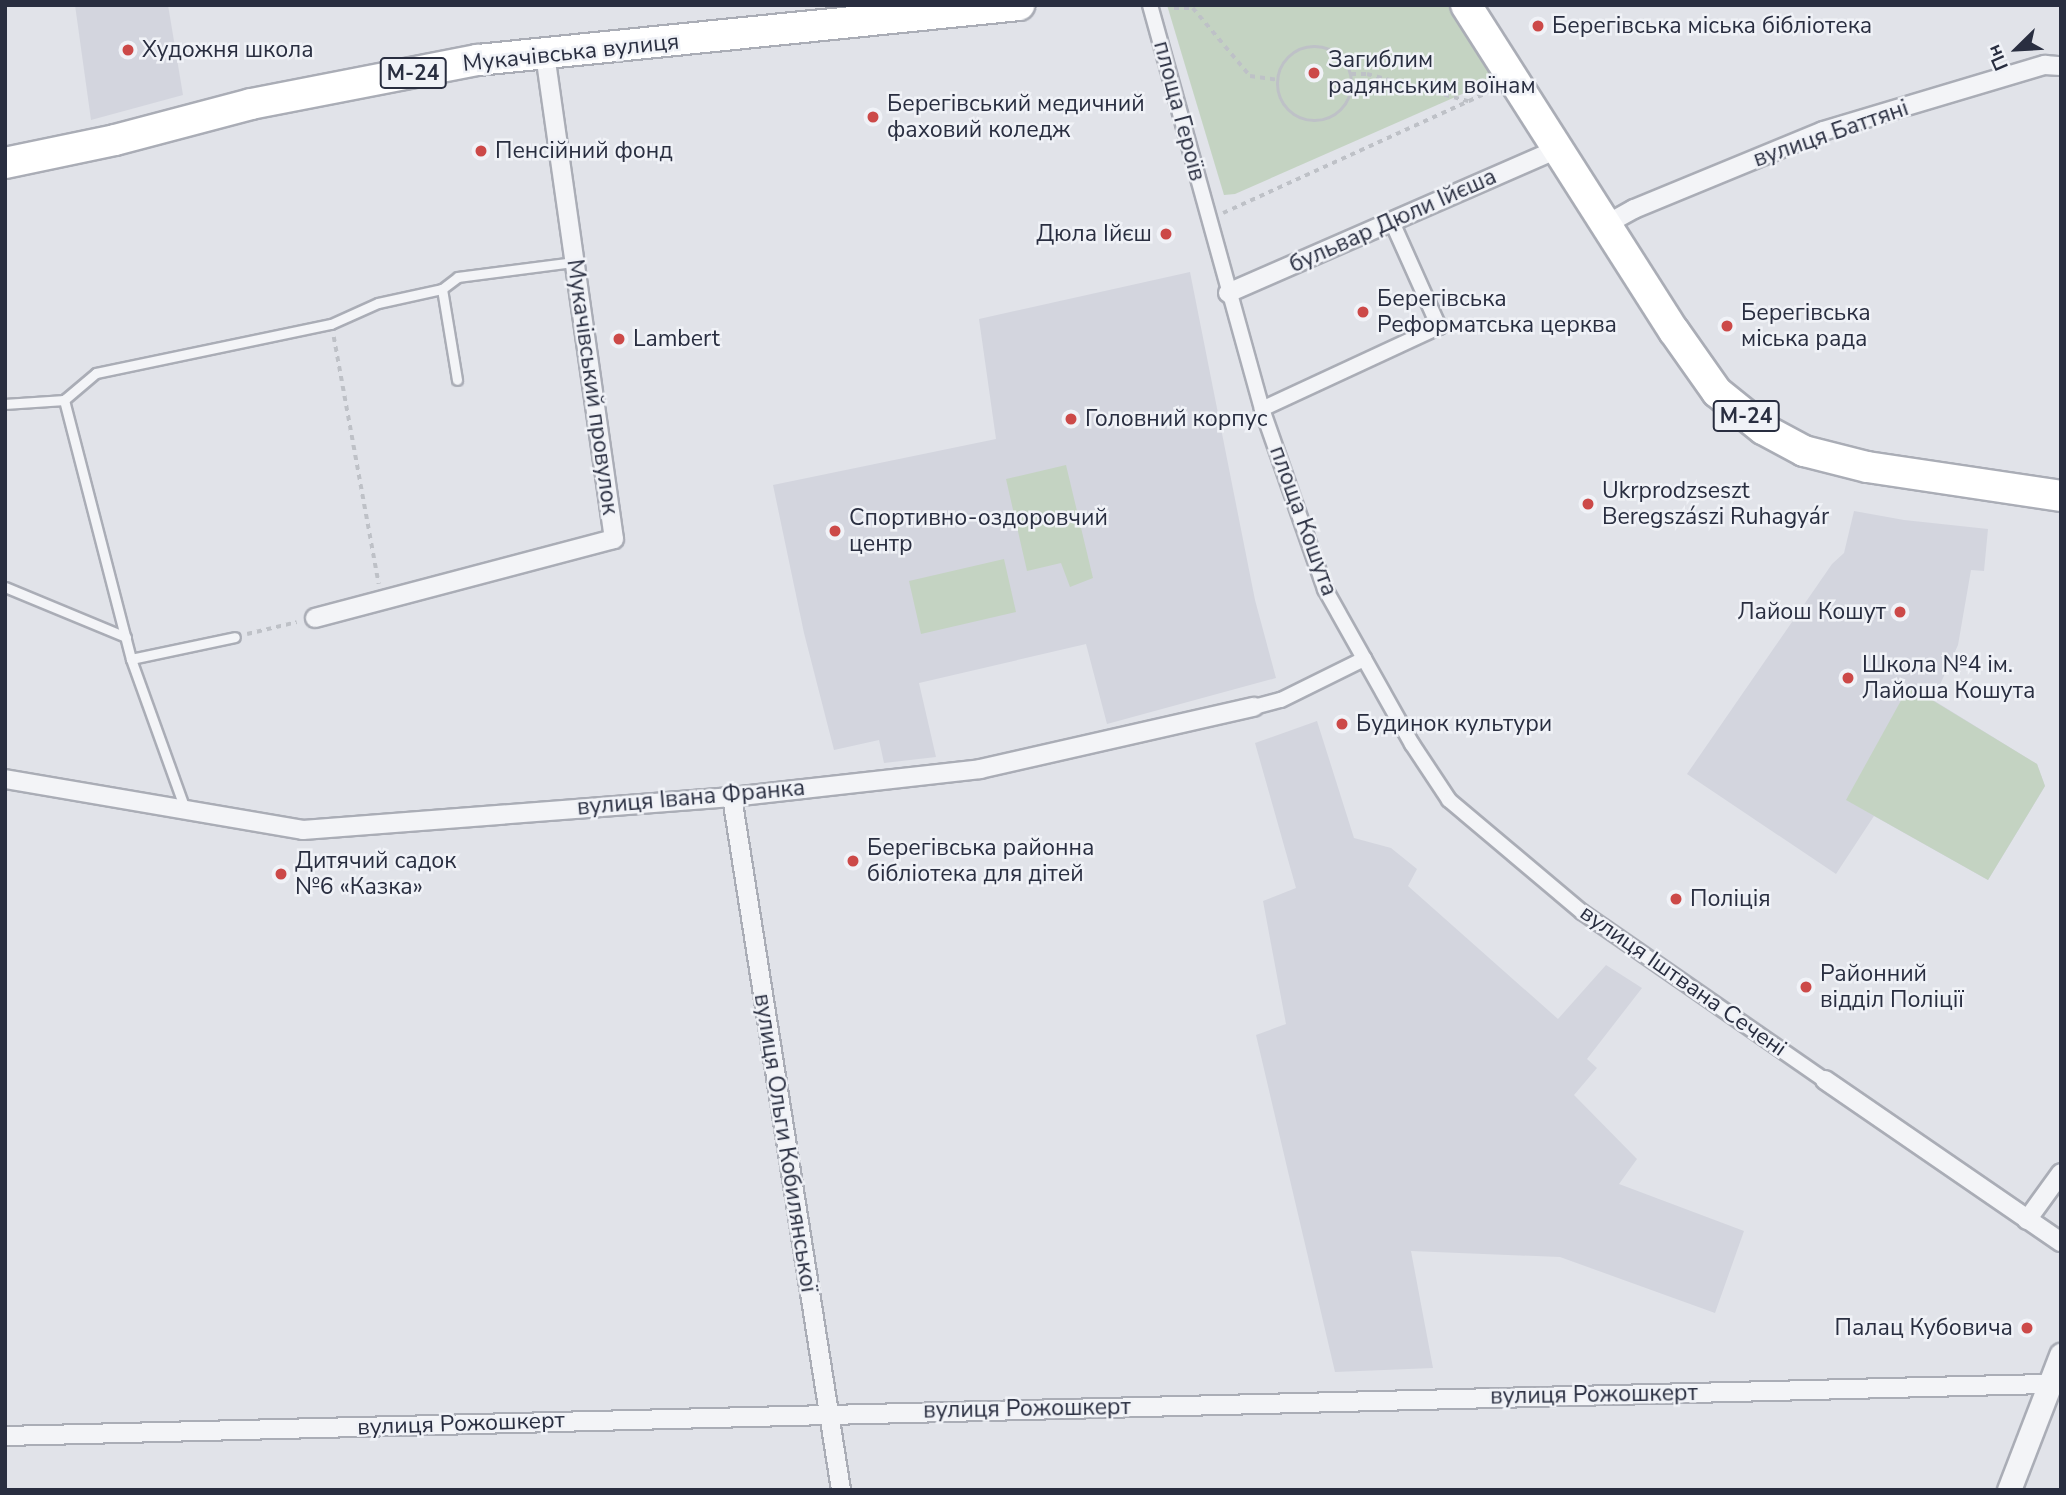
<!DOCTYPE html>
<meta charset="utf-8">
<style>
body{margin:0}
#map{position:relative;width:2066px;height:1495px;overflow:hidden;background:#e1e3e9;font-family:"Nunito Sans",sans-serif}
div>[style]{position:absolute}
.built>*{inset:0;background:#d3d5de}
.green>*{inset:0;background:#c4d3c2}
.path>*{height:3.5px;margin-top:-1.75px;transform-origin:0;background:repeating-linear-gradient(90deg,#bec1c7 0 5px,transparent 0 10px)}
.path>.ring{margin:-1.75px;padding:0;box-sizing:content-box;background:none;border:3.5px solid #bec1c7;border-radius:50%}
.roads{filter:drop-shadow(2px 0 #aaadb6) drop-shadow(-2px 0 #aaadb6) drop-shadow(0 2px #aaadb6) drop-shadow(0 -2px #aaadb6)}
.service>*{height:9px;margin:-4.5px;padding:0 4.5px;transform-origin:4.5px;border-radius:4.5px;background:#f3f4f7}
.pedestrian>*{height:14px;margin:-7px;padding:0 7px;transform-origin:7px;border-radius:7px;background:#f3f4f7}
.minor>*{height:18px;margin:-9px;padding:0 9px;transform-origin:9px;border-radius:9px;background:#f3f4f7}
.tertiary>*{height:23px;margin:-11.5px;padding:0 11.5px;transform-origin:11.5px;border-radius:11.5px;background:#f3f4f7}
.trunk>*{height:30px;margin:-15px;padding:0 15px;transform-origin:15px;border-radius:15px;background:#fff}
.dots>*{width:19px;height:19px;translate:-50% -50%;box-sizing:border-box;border:4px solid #f0f2f7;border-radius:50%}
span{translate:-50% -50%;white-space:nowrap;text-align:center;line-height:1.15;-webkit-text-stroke:5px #f0f2f7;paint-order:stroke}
.shield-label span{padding:2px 5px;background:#f0f2f7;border:2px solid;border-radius:5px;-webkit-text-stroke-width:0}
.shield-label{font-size:21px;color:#292e40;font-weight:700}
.poi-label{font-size:23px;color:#292e40}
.left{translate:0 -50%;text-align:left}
.right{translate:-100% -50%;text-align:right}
.street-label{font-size:23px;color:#292e40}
.frame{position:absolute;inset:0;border:7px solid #292e40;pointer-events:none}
.north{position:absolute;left:1982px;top:14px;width:70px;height:70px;-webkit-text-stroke:5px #f0f2f7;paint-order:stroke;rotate:246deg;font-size:19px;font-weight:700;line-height:28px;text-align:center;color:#292e40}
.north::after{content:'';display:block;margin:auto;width:24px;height:32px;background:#292e40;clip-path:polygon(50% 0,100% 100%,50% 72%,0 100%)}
</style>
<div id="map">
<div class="built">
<div style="clip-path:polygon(75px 5px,168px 5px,183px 95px,91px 120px)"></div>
<div style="clip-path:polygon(1190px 272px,1255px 600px,1276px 678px,1107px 724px,1086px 644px,919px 683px,936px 757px,884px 763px,879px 740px,834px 750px,804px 633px,773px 485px,996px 439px,979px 319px)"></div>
<div style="clip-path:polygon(1854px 511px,1904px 520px,1988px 529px,1984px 571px,1971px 570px,1958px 645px,1933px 700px,2037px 764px,2045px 786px,1988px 880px,1874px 816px,1836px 874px,1687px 774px,1832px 564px,1844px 553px)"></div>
<div style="clip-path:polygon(1317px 721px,1354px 838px,1391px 848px,1417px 869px,1408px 886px,1558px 1019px,1606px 965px,1642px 988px,1587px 1059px,1597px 1068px,1574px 1095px,1637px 1159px,1619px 1184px,1744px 1231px,1715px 1313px,1560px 1257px,1411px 1251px,1433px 1368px,1335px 1372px,1256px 1035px,1286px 1024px,1263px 901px,1296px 888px,1255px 743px)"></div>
</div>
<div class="green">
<div style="clip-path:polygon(1167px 5px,1451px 5px,1494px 80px,1235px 194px,1224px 195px)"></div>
<div style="clip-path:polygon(1066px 465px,1093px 578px,1070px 587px,1061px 563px,1027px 571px,1006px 479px)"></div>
<div style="clip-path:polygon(1004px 559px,1016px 612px,921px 634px,909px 581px)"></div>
<div style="clip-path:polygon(1909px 686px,2037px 764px,2045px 786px,1988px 880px,1846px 800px)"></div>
</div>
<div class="path">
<div style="left:1174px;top:8px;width:19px"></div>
<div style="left:1193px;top:8px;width:89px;rotate:50deg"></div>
<div style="left:1250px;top:76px;width:27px;rotate:8deg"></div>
<div class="ring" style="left:1278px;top:47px;width:70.5px;height:70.5px"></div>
<div style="left:1351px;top:74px;width:16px"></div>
<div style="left:1367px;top:74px;width:105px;rotate:15deg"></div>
<div style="left:1223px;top:213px;width:297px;rotate:-24.5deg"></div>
<div style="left:334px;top:337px;width:251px;rotate:79.7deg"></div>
<div style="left:247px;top:634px;width:51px;rotate:-13.5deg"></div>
</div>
<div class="roads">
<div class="service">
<div style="left:442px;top:289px;width:92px;rotate:80.6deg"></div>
<div style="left:5px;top:404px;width:59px;rotate:-3.9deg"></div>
<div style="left:5px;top:587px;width:131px;rotate:22.5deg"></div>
<div style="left:131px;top:659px;width:106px;rotate:-11.9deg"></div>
<div style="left:185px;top:809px;width:159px;rotate:-109.8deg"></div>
<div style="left:131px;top:659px;width:268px;rotate:-104.5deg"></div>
<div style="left:64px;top:400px;width:42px;rotate:-40.2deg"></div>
<div style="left:96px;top:373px;width:240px;rotate:-11.8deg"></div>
<div style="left:331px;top:324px;width:51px;rotate:-24.1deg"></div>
<div style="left:378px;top:303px;width:66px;rotate:-12.3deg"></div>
<div style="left:442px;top:289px;width:20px;rotate:-37deg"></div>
<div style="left:458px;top:277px;width:117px;rotate:-7.4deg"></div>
</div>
<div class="pedestrian">
<div style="left:1150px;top:5px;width:419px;rotate:74.5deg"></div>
<div style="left:1262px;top:409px;width:191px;rotate:70.7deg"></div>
<div style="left:1325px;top:589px;width:178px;rotate:60.7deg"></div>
<div style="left:1412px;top:744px;width:67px;rotate:56.5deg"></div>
<div style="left:1449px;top:800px;width:174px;rotate:40.1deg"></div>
<div style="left:1582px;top:912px;width:295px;rotate:34.7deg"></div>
<div style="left:1262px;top:409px;width:195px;rotate:-24.9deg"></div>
<div style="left:1439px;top:327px;width:115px;rotate:-114.1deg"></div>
<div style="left:1254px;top:707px;width:28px;rotate:-15deg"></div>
<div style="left:1281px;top:700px;width:93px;rotate:-26.3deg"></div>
</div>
<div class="minor">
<div style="left:1607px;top:224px;width:31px;rotate:-29deg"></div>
<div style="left:1634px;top:209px;width:204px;rotate:-22.4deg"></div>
<div style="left:1823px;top:131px;width:232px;rotate:-16.6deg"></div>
<div style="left:2045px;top:65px;width:16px;rotate:4deg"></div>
<div style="left:1228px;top:293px;width:360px;rotate:-23.6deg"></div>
<div style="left:315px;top:618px;width:309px;rotate:-14.8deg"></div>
<div style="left:614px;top:539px;width:490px;rotate:-98.1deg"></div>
<div style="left:5px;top:779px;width:302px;rotate:9.7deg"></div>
<div style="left:303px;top:830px;width:430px;rotate:-4.4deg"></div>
<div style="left:732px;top:797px;width:250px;rotate:-6.4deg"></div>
<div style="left:980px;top:769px;width:281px;rotate:-12.8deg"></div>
<div style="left:732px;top:797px;width:702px;rotate:81.06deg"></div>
<div style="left:1825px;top:1080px;width:286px;rotate:34.5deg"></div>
<div style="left:2027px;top:1220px;width:58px;rotate:-54.1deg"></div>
<div style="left:5px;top:1436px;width:2045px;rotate:-1.46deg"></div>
</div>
<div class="tertiary">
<div style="left:2009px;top:1490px;width:145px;rotate:-68.9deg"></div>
</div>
<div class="trunk">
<div style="left:1466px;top:5px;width:387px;rotate:57.5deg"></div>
<div style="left:1674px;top:331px;width:75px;rotate:54.8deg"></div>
<div style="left:1717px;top:392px;width:59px;rotate:38.8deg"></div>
<div style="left:1763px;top:429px;width:47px;rotate:28.2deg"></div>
<div style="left:1804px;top:451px;width:65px;rotate:14.3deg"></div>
<div style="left:1867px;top:467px;width:196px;rotate:8.5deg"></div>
<div style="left:5px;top:163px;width:112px;rotate:-11.8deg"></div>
<div style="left:115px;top:140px;width:141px;rotate:-14.8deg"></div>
<div style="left:251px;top:104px;width:231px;rotate:-11deg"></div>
<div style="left:478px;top:60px;width:544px;rotate:-5.8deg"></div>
</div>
</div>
<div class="dots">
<div style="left:1538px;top:26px;background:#cc4948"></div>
<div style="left:128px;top:50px;background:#cc4948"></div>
<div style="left:1314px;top:73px;background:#cc4948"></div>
<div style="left:873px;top:117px;background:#cc4948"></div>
<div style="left:481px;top:151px;background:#cc4948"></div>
<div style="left:1166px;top:234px;background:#cc4948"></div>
<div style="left:1363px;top:312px;background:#cc4948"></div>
<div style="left:1727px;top:326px;background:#cc4948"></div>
<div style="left:619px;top:339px;background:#cc4948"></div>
<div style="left:1071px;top:419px;background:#cc4948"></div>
<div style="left:1588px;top:504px;background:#cc4948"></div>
<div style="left:835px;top:531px;background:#cc4948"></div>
<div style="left:1900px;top:612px;background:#cc4948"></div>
<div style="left:1848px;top:678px;background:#cc4948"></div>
<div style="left:1342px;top:724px;background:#cc4948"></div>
<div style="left:853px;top:861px;background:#cc4948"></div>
<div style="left:281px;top:874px;background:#cc4948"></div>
<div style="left:1676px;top:899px;background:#cc4948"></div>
<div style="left:1806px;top:987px;background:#cc4948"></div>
<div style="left:2027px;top:1328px;background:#cc4948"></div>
</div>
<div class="shield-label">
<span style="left:413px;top:73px">М-24</span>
<span style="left:1746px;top:416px">М-24</span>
</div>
<div class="poi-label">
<span class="left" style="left:1552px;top:26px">Берегівська міська бібліотека</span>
<span class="left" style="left:142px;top:50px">Художня школа</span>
<span class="left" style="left:1328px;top:73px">Загиблим<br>радянським воїнам</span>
<span class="left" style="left:887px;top:117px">Берегівський медичний<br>фаховий коледж</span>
<span class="left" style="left:495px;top:151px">Пенсійний фонд</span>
<span class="right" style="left:1152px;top:234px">Дюла Ійєш</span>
<span class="left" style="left:1377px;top:312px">Берегівська<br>Реформатська церква</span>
<span class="left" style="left:1741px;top:326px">Берегівська<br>міська рада</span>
<span class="left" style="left:633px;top:339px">Lambert</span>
<span class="left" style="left:1085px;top:419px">Головний корпус</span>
<span class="left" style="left:1602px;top:504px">Ukrprodzseszt<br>Beregszászi Ruhagyár</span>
<span class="left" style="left:849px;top:531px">Спортивно-оздоровчий<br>центр</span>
<span class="right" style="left:1886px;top:612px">Лайош Кошут</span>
<span class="left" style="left:1862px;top:678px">Школа №4 ім.<br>Лайоша Кошута</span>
<span class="left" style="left:1356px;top:724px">Будинок культури</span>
<span class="left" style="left:867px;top:861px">Берегівська районна<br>бібліотека для дітей</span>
<span class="left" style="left:295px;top:874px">Дитячий садок<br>№6 «Казка»</span>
<span class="left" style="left:1690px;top:899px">Поліція</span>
<span class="left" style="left:1820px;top:987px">Районний<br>відділ Поліції</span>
<span class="right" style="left:2013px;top:1328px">Палац Кубовича</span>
</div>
<div class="street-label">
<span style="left:571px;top:53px;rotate:-6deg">Мукачівська вулиця</span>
<span style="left:1179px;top:111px;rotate:75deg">площа Героїв</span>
<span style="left:1831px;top:134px;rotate:-19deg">вулиця Баттяні</span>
<span style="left:1393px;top:221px;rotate:-24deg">бульвар Дюли Ійєша</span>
<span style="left:592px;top:387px;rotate:82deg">Мукачівський провулок</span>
<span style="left:1303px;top:521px;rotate:70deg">площа Кошута</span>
<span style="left:691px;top:798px;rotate:-5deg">вулиця Івана Франка</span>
<span style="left:1683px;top:981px;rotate:35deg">вулиця Іштвана Сечені</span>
<span style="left:785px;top:1143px;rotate:81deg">вулиця Ольги Кобилянської</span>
<span style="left:1594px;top:1395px;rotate:-1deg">вулиця Рожошкерт</span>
<span style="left:1027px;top:1409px;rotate:-1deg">вулиця Рожошкерт</span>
<span style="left:461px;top:1424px;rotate:-2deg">вулиця Рожошкерт</span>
</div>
<div class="frame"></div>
<div class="north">Пн</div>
</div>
